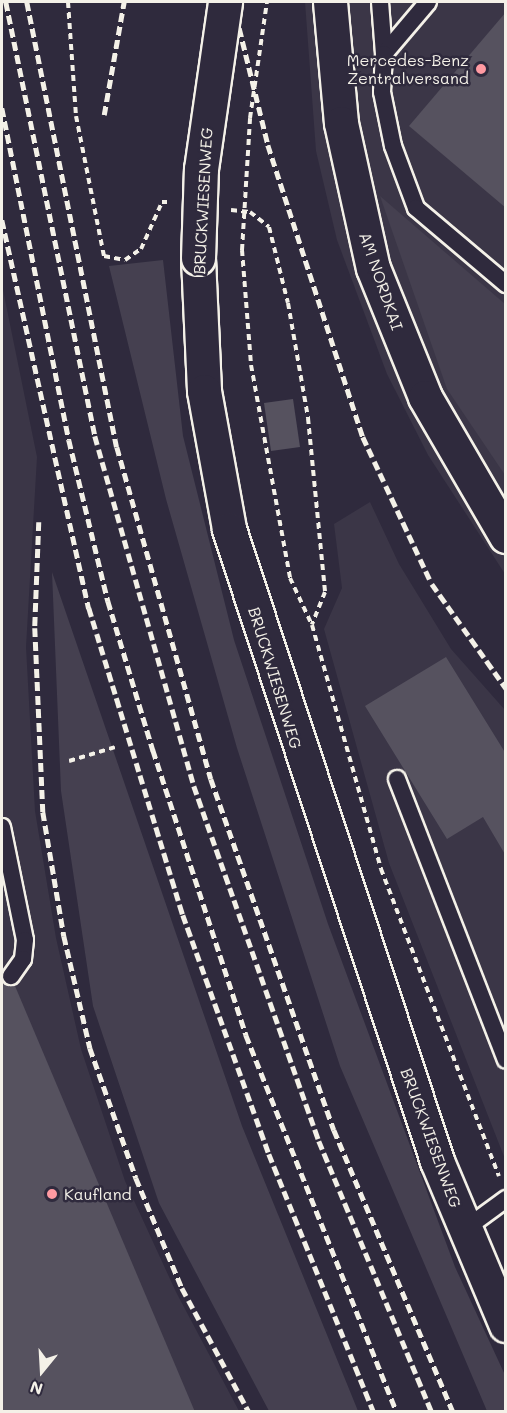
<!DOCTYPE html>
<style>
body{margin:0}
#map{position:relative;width:507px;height:1413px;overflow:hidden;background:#2f2a3d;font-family:Mali,sans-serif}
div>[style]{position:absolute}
.built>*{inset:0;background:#3b3647}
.green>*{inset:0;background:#454050}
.building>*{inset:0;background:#56525f}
.path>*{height:4px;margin-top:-2px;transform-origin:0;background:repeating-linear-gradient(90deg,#f4f1e8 0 6px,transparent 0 10.5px)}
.roads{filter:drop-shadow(2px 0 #f4f1e8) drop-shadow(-2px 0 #f4f1e8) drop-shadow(0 2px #f4f1e8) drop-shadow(0 -2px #f4f1e8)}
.service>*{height:16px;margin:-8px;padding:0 8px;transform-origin:8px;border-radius:8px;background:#2f2a3d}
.minor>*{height:33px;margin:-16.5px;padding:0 16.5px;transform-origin:16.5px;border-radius:16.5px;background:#2f2a3d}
.secondary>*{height:33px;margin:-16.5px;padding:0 16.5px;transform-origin:16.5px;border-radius:16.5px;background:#2f2a3d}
.rail>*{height:4.5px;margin-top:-2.25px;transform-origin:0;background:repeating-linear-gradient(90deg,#f4f1e8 0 9px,transparent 0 13.5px)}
.path-bridge>*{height:4px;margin-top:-2px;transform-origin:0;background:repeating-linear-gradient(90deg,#f4f1e8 0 6px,transparent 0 10.5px)}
.bridges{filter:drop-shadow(2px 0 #f4f1e8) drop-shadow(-2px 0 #f4f1e8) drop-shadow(0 2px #f4f1e8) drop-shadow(0 -2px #f4f1e8)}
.secondary-bridge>*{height:33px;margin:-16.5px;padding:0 16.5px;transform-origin:16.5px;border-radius:16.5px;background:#2f2a3d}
.dots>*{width:16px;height:16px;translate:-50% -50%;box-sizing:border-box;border:3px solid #2f2a3d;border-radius:50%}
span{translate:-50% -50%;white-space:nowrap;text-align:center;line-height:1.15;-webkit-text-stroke:5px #2f2a3d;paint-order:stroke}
.poi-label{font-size:16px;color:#f4f1e8}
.right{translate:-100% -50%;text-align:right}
.left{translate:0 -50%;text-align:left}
.street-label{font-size:16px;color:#f4f1e8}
.frame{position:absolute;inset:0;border:3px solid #f4f1e8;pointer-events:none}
.north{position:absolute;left:12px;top:1341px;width:60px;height:60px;-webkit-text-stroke:4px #2f2a3d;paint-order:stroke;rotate:198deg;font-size:16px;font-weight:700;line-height:24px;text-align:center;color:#f4f1e8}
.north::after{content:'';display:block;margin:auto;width:21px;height:27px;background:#f4f1e8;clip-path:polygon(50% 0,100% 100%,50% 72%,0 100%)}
</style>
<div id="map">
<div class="built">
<div style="clip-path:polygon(305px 2px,505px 2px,505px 574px,428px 455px,387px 374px,337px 240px,316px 151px)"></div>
<div style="clip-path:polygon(2px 285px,37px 457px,26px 647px,35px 811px,56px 938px,81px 1049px,125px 1181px,176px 1292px,239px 1411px,2px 1411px)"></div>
<div style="clip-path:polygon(370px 502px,399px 564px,451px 649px,505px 710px,505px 1159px,389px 863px,324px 629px,342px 588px,334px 524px)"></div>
</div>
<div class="green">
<div style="clip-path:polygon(380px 196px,505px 304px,505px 475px,447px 389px)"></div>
<div style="clip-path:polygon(163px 260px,183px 436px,234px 640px,328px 924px,455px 1267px,505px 1375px,505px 1411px,487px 1411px,340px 1066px,237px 748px,166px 499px,109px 266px)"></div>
<div style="clip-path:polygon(52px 572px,242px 1126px,358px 1411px,269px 1411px,159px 1203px,93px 1006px,61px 791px)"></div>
</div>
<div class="building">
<div style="clip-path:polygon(506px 12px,506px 208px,409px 126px)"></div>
<div style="clip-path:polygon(293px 399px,300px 447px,271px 451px,264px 403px)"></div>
<div style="clip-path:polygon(446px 657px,506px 754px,506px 856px,483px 817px,447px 839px,365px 706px)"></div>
<div style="clip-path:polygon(2px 980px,15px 986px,195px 1412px,2px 1412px)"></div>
</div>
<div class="path">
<div style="left:68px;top:2px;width:114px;rotate:86deg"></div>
<div style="left:76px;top:116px;width:143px;rotate:78.7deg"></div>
<div style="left:104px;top:256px;width:21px;rotate:11deg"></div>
<div style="left:125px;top:260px;width:19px;rotate:-35deg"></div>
<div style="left:141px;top:249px;width:51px;rotate:-65.9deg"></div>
<div style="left:162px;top:202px;width:5px"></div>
<div style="left:231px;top:210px;width:19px;rotate:6deg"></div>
<div style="left:250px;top:212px;width:24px;rotate:38deg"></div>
<div style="left:269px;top:227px;width:78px;rotate:76deg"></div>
<div style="left:288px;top:303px;width:117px;rotate:80.1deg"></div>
<div style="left:308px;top:418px;width:175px;rotate:84.4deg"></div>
<div style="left:325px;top:592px;width:35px;rotate:112deg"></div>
<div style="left:242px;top:250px;width:115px;rotate:85.5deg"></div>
<div style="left:251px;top:365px;width:217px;rotate:79.6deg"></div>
<div style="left:290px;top:578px;width:52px;rotate:64.9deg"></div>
<div style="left:312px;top:625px;width:254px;rotate:74.2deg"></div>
<div style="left:381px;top:869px;width:329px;rotate:69deg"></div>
<div style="left:69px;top:761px;width:48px;rotate:-16.9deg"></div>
</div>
<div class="roads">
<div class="service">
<div style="left:380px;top:2px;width:52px;rotate:85.6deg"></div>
<div style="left:428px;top:2px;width:68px;rotate:130.2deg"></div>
<div style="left:384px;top:54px;width:38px;rotate:93deg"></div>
<div style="left:382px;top:92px;width:55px;rotate:78.5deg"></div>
<div style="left:393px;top:146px;width:66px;rotate:69.6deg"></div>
<div style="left:416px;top:208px;width:118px;rotate:40.2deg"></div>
<div style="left:397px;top:779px;width:301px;rotate:68.8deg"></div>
<div style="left:2px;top:827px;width:115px;rotate:78.5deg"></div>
<div style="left:25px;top:940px;width:19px;rotate:96deg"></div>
<div style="left:23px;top:959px;width:21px;rotate:125deg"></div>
<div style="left:465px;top:1229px;width:51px;rotate:-36.2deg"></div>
</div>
<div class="minor">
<div style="left:330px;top:2px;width:121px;rotate:84.8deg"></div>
<div style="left:341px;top:123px;width:148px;rotate:77.6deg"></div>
<div style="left:373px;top:268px;width:139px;rotate:68deg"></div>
<div style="left:425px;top:397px;width:161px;rotate:59.8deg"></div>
</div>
<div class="secondary">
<div style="left:198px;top:258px;width:133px;rotate:87.4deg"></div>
<div style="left:204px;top:391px;width:140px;rotate:79.7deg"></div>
<div style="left:229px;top:529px;width:665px;rotate:71.78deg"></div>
<div style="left:437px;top:1161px;width:178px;rotate:67.2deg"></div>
</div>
</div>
<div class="rail">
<div style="left:6px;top:2px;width:443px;rotate:78.4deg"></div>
<div style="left:95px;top:436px;width:364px;rotate:74.2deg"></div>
<div style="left:194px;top:786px;width:376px;rotate:70.6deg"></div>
<div style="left:319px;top:1141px;width:294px;rotate:67.4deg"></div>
<div style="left:27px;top:2px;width:454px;rotate:78.6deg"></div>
<div style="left:117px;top:447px;width:345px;rotate:74.2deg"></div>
<div style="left:211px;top:779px;width:372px;rotate:70.7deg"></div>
<div style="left:334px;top:1130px;width:306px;rotate:67.1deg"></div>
<div style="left:233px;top:2px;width:147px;rotate:76.2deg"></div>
<div style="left:268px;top:145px;width:307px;rotate:72deg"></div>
<div style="left:363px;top:437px;width:162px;rotate:64.9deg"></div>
<div style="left:432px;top:584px;width:128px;rotate:54.6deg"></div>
<div style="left:2px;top:108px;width:339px;rotate:78.6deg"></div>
<div style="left:69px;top:440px;width:166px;rotate:76.4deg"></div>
<div style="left:108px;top:601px;width:156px;rotate:73.2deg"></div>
<div style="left:153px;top:750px;width:300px;rotate:71.9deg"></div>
<div style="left:246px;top:1035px;width:406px;rotate:68.2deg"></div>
<div style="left:104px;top:115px;width:115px;rotate:-80deg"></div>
<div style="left:2px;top:220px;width:398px;rotate:77.4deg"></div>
<div style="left:89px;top:608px;width:321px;rotate:73deg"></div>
<div style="left:183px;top:915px;width:254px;rotate:70.2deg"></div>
<div style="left:269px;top:1154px;width:279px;rotate:67.9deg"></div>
<div style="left:39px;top:522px;width:106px;rotate:92.2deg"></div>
<div style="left:35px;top:628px;width:184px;rotate:87.5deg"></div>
<div style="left:43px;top:812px;width:126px;rotate:80.4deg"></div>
<div style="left:64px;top:936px;width:115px;rotate:76.9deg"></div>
<div style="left:90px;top:1048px;width:138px;rotate:70.5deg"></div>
<div style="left:136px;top:1178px;width:119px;rotate:67.3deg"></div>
<div style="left:182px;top:1288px;width:141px;rotate:61.6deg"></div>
</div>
<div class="path-bridge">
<div style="left:242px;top:250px;width:132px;rotate:-86.5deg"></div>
<div style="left:250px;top:118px;width:117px;rotate:-81.7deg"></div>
</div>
<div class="bridges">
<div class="secondary-bridge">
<div style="left:198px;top:258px;width:89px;rotate:-88.1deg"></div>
<div style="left:201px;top:169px;width:169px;rotate:-81.8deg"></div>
</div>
</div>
<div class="dots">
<div style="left:481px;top:69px;background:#ff9aa2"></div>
<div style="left:52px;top:1194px;background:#ff9aa2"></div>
</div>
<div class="poi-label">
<span class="right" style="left:469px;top:69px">Mercedes-Benz<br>Zentralversand</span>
<span class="left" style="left:64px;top:1194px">Kaufland</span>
</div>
<div class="street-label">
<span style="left:203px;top:201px;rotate:-87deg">BRUCKWIESENWEG</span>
<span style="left:381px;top:281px;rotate:71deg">AM NORDKAI</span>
<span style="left:275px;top:678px;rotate:73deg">BRUCKWIESENWEG</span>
<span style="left:431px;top:1138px;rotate:70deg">BRUCKWIESENWEG</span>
</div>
<div class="frame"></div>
<div class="north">N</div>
</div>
